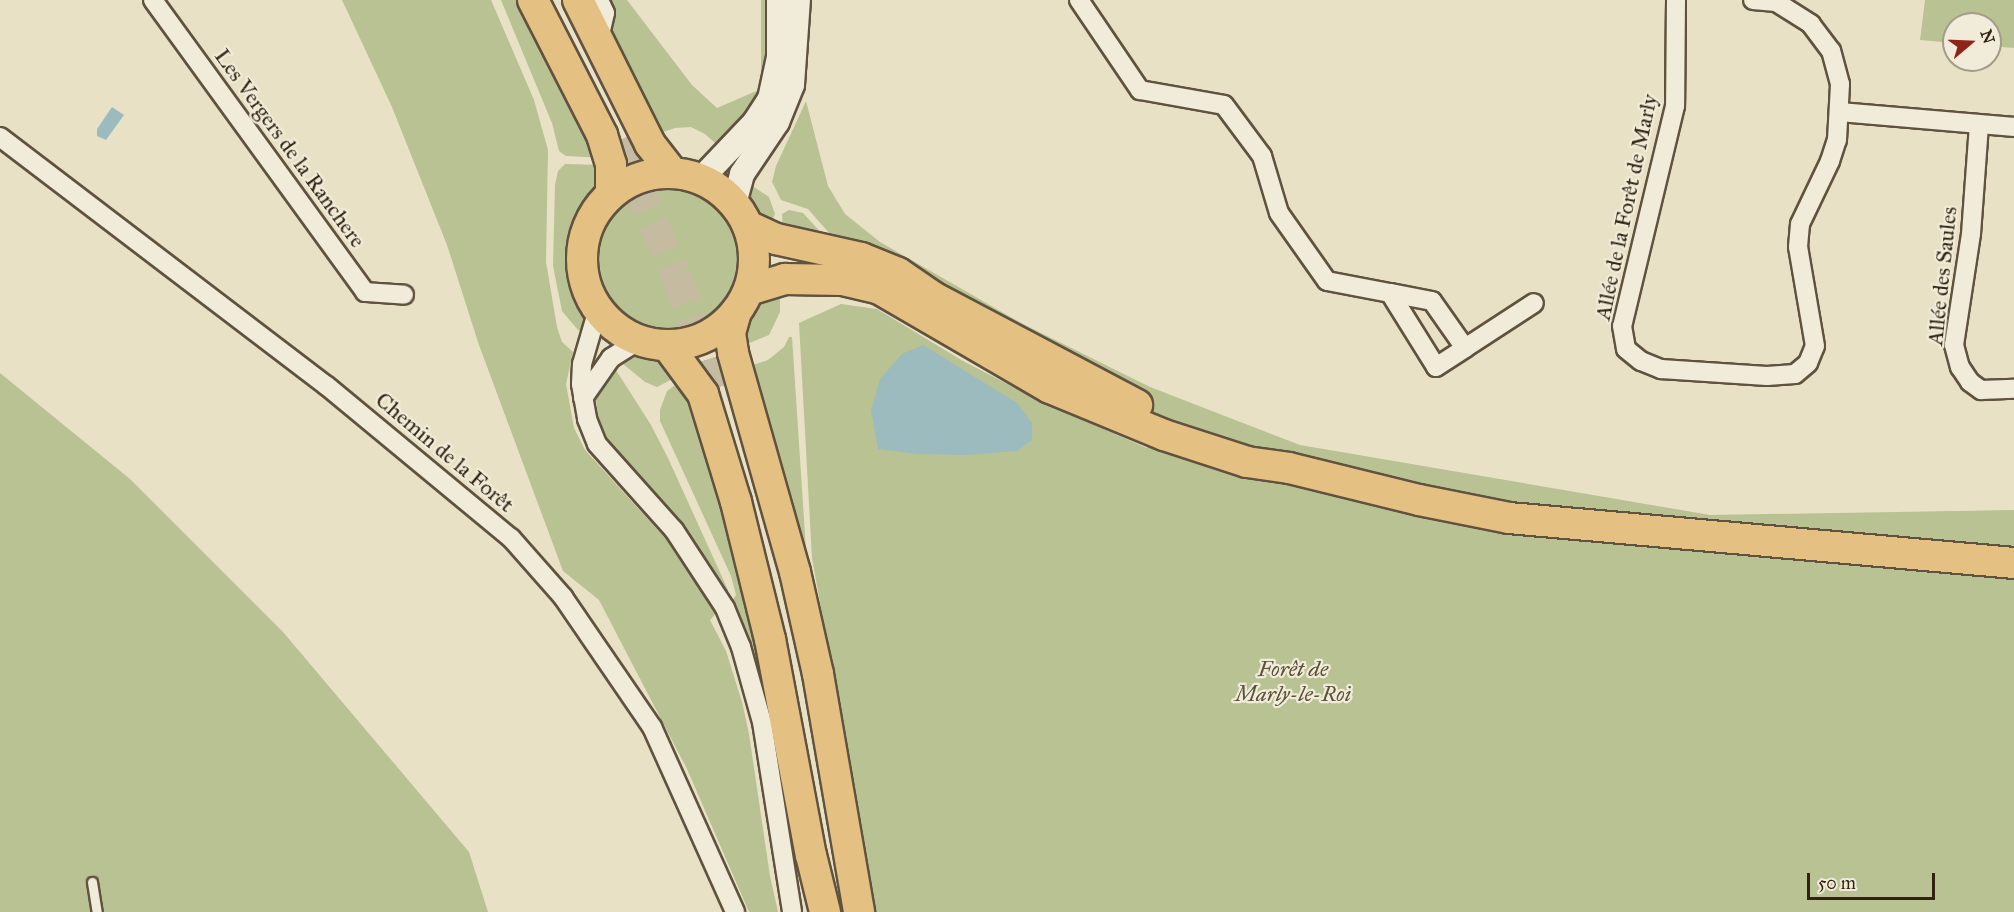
<!DOCTYPE html>
<meta charset="utf-8">
<style>
body{margin:0}
#map{position:relative;width:2014px;height:912px;overflow:hidden;background:#e8e1c5;font-family:"IM FELL Great Primer",serif}
div>[style]{position:absolute}
.green>*{inset:0;background:#b8c293}
.round{border-radius:50%}
.water>*{inset:0;background:#9bbbbe}
.primary-tunnel>*{height:30px;margin-top:-15px;transform-origin:0;background:repeating-linear-gradient(90deg,#c4bba1 0 30px,transparent 0 45px)}
.roads{filter:drop-shadow(2px 0 #60523f) drop-shadow(-2px 0 #60523f) drop-shadow(0 2px #60523f) drop-shadow(0 -2px #60523f)}
.service>*{height:9px;margin:-4.5px;padding:0 4.5px;transform-origin:4.5px;border-radius:4.5px;background:#f0ecd9}
.minor>*{height:18px;margin:-9px;padding:0 9px;transform-origin:9px;border-radius:9px;background:#f0ecd9}
.tertiary>*{height:24px;margin:-12px;padding:0 12px;transform-origin:12px;border-radius:12px;background:#f0ecd9}
.primary>*{height:30px;margin:-15px;padding:0 15px;transform-origin:15px;border-radius:15px;background:#e4c082}
.primary>.ring{margin:-15px;padding:0;box-sizing:content-box;background:none;border:30px solid #e4c082;border-radius:50%}
span{translate:-50% -50%;white-space:nowrap;text-align:center;line-height:1.15;-webkit-text-stroke:4.5px #f0ecd9;paint-order:stroke}
.street-label{font-size:22px;color:#322212}
.park-label{font-size:22px;color:#5a5239;font-style:italic}
.north{position:absolute;left:1942px;top:12px;width:60px;height:60px;box-sizing:border-box;background:#f0ecd9;border:2px solid #a49b89;border-radius:50%;rotate:71deg;font-size:16px;font-weight:700;line-height:24px;text-align:center;color:#322212}
.north::after{content:'';display:block;margin:auto;width:21px;height:27px;background:#8f2418;clip-path:polygon(50% 0,100% 100%,50% 72%,0 100%)}
.scale{position:absolute;left:1807px;top:873px;width:128px;height:27px;box-sizing:border-box;border:3px solid #322212;border-top:0;padding-left:8px;font-size:18px;line-height:21px;white-space:nowrap;color:#322212;-webkit-text-stroke:4px #f0ecd9;paint-order:stroke}
</style>
<div id="map">
<div class="green">
<div style="clip-path:polygon(342px 0,491px 0,534px 100px,548px 150px,546px 262px,557px 327px,562px 342px,573px 352px,566px 384px,574px 428px,585px 450px,686px 561px,718px 611px,710px 620px,726px 651px,742px 702px,749px 734px,770px 876px,778px 912px,749px 912px,687px 769px,599px 600px,563px 571px,479px 345px,447px 245px,392px 107px)"></div>
<div style="clip-path:polygon(501px 0,521px 0,605px 158px,566px 156px,559px 151px,552px 123px)"></div>
<div style="clip-path:polygon(588px 0,627px 0,692px 85px,717px 108px,761px 89px,761px 0,771px 0,771px 51px,764px 92px,723px 144px,715px 143px,705px 134px,691px 127px,675px 128px,660px 133px)"></div>
<div style="clip-path:polygon(1925px 0,2014px 0,2014px 48px,1990px 46px,1990px 24px,1954px 24px,1954px 43px,1920px 40px)"></div>
<div style="clip-path:polygon(806px 101px,828px 186px,845px 214px,880px 242px,1023px 324px,1150px 387px,1300px 445px,1710px 515px,2014px 510px,2014px 912px,876px 912px,812px 558px,799px 323px,841px 304px,877px 309px,963px 361px,1046px 404px,1147px 448px,1144px 392px,1003px 323px,896px 257px,830px 234px,808px 209px,781px 200px,772px 182px,776px 166px)"></div>
<div style="clip-path:polygon(565px 164px,601px 165px,599px 181px,573px 220px,567px 241px,568px 272px,585px 318px,583px 332px,578px 330px,562px 311px,553px 266px,555px 185px,558px 171px)"></div>
<div style="clip-path:polygon(748px 183px,769px 197px,775px 214px,772px 221px,759px 218px,749px 206px)"></div>
<div class="round" style="left:595px;top:188px;width:144px;height:144px"></div>
<div style="clip-path:polygon(789px 210px,803px 213px,825px 237px,783px 229px,782px 214px)"></div>
<div style="clip-path:polygon(780px 291px,780px 312px,769px 335px,737px 348px,746px 315px,758px 301px)"></div>
<div style="clip-path:polygon(789px 337px,792px 337px,807px 565px,744px 368px,768px 360px,784px 347px)"></div>
<div style="clip-path:polygon(637px 356px,662px 358px,676px 377px,657px 387px,645px 382px,622px 363px)"></div>
<div style="clip-path:polygon(614px 367px,651px 425px,668px 458px,728px 590px,727px 594px,689px 537px,606px 443px,597px 420px,596px 395px,600px 383px)"></div>
<div style="clip-path:polygon(0 373px,130px 479px,283px 632px,469px 852px,488px 912px,0 912px)"></div>
<div style="clip-path:polygon(686px 377px,744px 578px,759px 669px,731px 602px,736px 595px,731px 576px,660px 421px,660px 410px,667px 391px)"></div>
</div>
<div class="water">
<div style="clip-path:polygon(112px 107px,124px 115px,106px 140px,97px 136px,97px 129px)"></div>
<div style="clip-path:polygon(923px 345px,1017px 403px,1032px 423px,1032px 440px,1017px 451px,966px 455px,918px 454px,878px 449px,871px 410px,880px 379px,902px 354px)"></div>
</div>
<div class="primary-tunnel">
<div style="left:617px;top:141px;width:146px;rotate:66.2deg"></div>
<div style="left:676px;top:275px;width:124px;rotate:70.7deg"></div>
</div>
<div class="roads">
<div class="service">
<div style="left:92px;top:882px;width:30px;rotate:81deg"></div>
</div>
<div class="minor">
<div style="left:153px;top:0;width:361px;rotate:54deg"></div>
<div style="left:365px;top:292px;width:39px;rotate:4deg"></div>
<div style="left:599px;top:0;width:14px;rotate:65deg"></div>
<div style="left:605px;top:13px;width:28px;rotate:103deg"></div>
<div style="left:1079px;top:0;width:109px;rotate:55.9deg"></div>
<div style="left:1140px;top:90px;width:85px;rotate:10.1deg"></div>
<div style="left:1224px;top:105px;width:64px;rotate:53.3deg"></div>
<div style="left:1262px;top:156px;width:59px;rotate:73.4deg"></div>
<div style="left:1279px;top:213px;width:83px;rotate:54.8deg"></div>
<div style="left:1327px;top:281px;width:64px;rotate:10.8deg"></div>
<div style="left:1390px;top:293px;width:87px;rotate:58.1deg"></div>
<div style="left:1436px;top:367px;width:35px;rotate:-33deg"></div>
<div style="left:1465px;top:348px;width:57px;rotate:-125.1deg"></div>
<div style="left:1432px;top:301px;width:43px;rotate:-169.2deg"></div>
<div style="left:1676px;top:0;width:106px;rotate:90.5deg"></div>
<div style="left:1675px;top:106px;width:226px;rotate:103.5deg"></div>
<div style="left:1622px;top:326px;width:23px;rotate:80deg"></div>
<div style="left:1626px;top:349px;width:19px;rotate:39deg"></div>
<div style="left:1641px;top:361px;width:22px;rotate:22deg"></div>
<div style="left:1661px;top:369px;width:106px;rotate:3.8deg"></div>
<div style="left:1767px;top:376px;width:28px;rotate:-4deg"></div>
<div style="left:1795px;top:374px;width:17px;rotate:-40deg"></div>
<div style="left:1808px;top:363px;width:18px;rotate:-68deg"></div>
<div style="left:1815px;top:346px;width:100px;rotate:-99.7deg"></div>
<div style="left:1798px;top:247px;width:23px;rotate:-85deg"></div>
<div style="left:1800px;top:224px;width:70px;rotate:-64.5deg"></div>
<div style="left:1830px;top:161px;width:22px;rotate:-72deg"></div>
<div style="left:1837px;top:140px;width:56px;rotate:-86.9deg"></div>
<div style="left:1840px;top:84px;width:34px;rotate:-105deg"></div>
<div style="left:1831px;top:51px;width:34px;rotate:-127deg"></div>
<div style="left:1811px;top:24px;width:41px;rotate:-147.8deg"></div>
<div style="left:1776px;top:2px;width:23px;rotate:-175deg"></div>
<div style="left:1840px;top:112px;width:175px;rotate:4.9deg"></div>
<div style="left:1979px;top:125px;width:109px;rotate:94.2deg"></div>
<div style="left:1971px;top:234px;width:112px;rotate:98.7deg"></div>
<div style="left:1954px;top:345px;width:23px;rotate:75deg"></div>
<div style="left:1960px;top:367px;width:18px;rotate:56deg"></div>
<div style="left:1970px;top:382px;width:14px;rotate:36deg"></div>
<div style="left:1981px;top:390px;width:33px;rotate:-2deg"></div>
<div style="left:0;top:137px;width:411px;rotate:37.3deg"></div>
<div style="left:327px;top:386px;width:239px;rotate:39.6deg"></div>
<div style="left:511px;top:538px;width:79px;rotate:48.6deg"></div>
<div style="left:563px;top:597px;width:158px;rotate:55.6deg"></div>
<div style="left:652px;top:727px;width:203px;rotate:65.8deg"></div>
<div style="left:598px;top:309px;width:57px;rotate:106.2deg"></div>
<div style="left:582px;top:364px;width:20px;rotate:93deg"></div>
<div style="left:581px;top:384px;width:36px;rotate:80deg"></div>
<div style="left:587px;top:419px;width:27px;rotate:68deg"></div>
<div style="left:597px;top:444px;width:115px;rotate:48.2deg"></div>
<div style="left:674px;top:530px;width:93px;rotate:56.8deg"></div>
<div style="left:725px;top:608px;width:42px;rotate:67.7deg"></div>
<div style="left:741px;top:647px;width:78px;rotate:74.4deg"></div>
<div style="left:762px;top:722px;width:192px;rotate:81deg"></div>
<div style="left:1465px;top:348px;width:82px;rotate:-33.1deg"></div>
<div style="left:583px;top:398px;width:49px;rotate:-55deg"></div>
<div style="left:611px;top:358px;width:34px;rotate:-32deg"></div>
</div>
<div class="tertiary">
<div style="left:701px;top:179px;width:79px;rotate:-46.5deg"></div>
<div style="left:755px;top:122px;width:27px;rotate:-57deg"></div>
<div style="left:770px;top:99px;width:43px;rotate:-77.9deg"></div>
<div style="left:779px;top:57px;width:57px;rotate:-90deg"></div>
<div style="left:734px;top:204px;width:31px;rotate:-75deg"></div>
<div style="left:742px;top:174px;width:63px;rotate:-56.1deg"></div>
<div style="left:777px;top:122px;width:40px;rotate:-68deg"></div>
<div style="left:792px;top:85px;width:85px;rotate:-86deg"></div>
</div>
<div class="primary">
<div style="left:533px;top:0;width:152px;rotate:62.9deg"></div>
<div style="left:602px;top:135px;width:30px;rotate:73deg"></div>
<div style="left:611px;top:164px;width:30px;rotate:90deg"></div>
<div style="left:578px;top:0;width:161px;rotate:63.4deg"></div>
<div style="left:650px;top:144px;width:36px;rotate:52deg"></div>
<div class="ring" style="left:582px;top:173px;width:142px;height:142px"></div>
<div style="left:748px;top:226px;width:31px;rotate:25deg"></div>
<div style="left:776px;top:239px;width:87px;rotate:12.6deg"></div>
<div style="left:861px;top:258px;width:40px;rotate:22deg"></div>
<div style="left:898px;top:273px;width:42px;rotate:34.4deg"></div>
<div style="left:933px;top:297px;width:231px;rotate:27.9deg"></div>
<div style="left:749px;top:290px;width:38px;rotate:-17deg"></div>
<div style="left:785px;top:279px;width:57px;rotate:1deg"></div>
<div style="left:842px;top:280px;width:37px;rotate:13deg"></div>
<div style="left:878px;top:288px;width:199px;rotate:30.2deg"></div>
<div style="left:1050px;top:388px;width:123px;rotate:22.4deg"></div>
<div style="left:1164px;top:435px;width:87px;rotate:18deg"></div>
<div style="left:1247px;top:462px;width:42px;rotate:8.1deg"></div>
<div style="left:1289px;top:468px;width:134px;rotate:13.8deg"></div>
<div style="left:1419px;top:500px;width:92px;rotate:11.3deg"></div>
<div style="left:1509px;top:518px;width:507px;rotate:5.09deg"></div>
<div style="left:736px;top:312px;width:22px;rotate:106deg"></div>
<div style="left:730px;top:333px;width:20px;rotate:81deg"></div>
<div style="left:733px;top:353px;width:228px;rotate:74.2deg"></div>
<div style="left:795px;top:572px;width:105px;rotate:77.3deg"></div>
<div style="left:818px;top:674px;width:242px;rotate:80.2deg"></div>
<div style="left:667px;top:345px;width:61px;rotate:53.7deg"></div>
<div style="left:703px;top:394px;width:113px;rotate:73deg"></div>
<div style="left:736px;top:502px;width:141px;rotate:76.1deg"></div>
<div style="left:770px;top:639px;width:220px;rotate:79.3deg"></div>
<div style="left:811px;top:855px;width:59px;rotate:76.2deg"></div>
</div>
</div>
<div class="street-label">
<span style="left:290px;top:148px;rotate:54deg">Les Vergers de la Ranchere</span>
<span style="left:1626px;top:207px;rotate:-78deg">Allée de la Forêt de Marly</span>
<span style="left:1942px;top:276px;rotate:-84deg">Allée des Saules</span>
<span style="left:445px;top:452px;rotate:40deg">Chemin de la Forêt</span>
</div>
<div class="park-label">
<span style="left:1293px;top:681px">Forêt de<br>Marly-le-Roi</span>
</div>
<div class="north">N</div>
<div class="scale">50 m</div>
</div>
